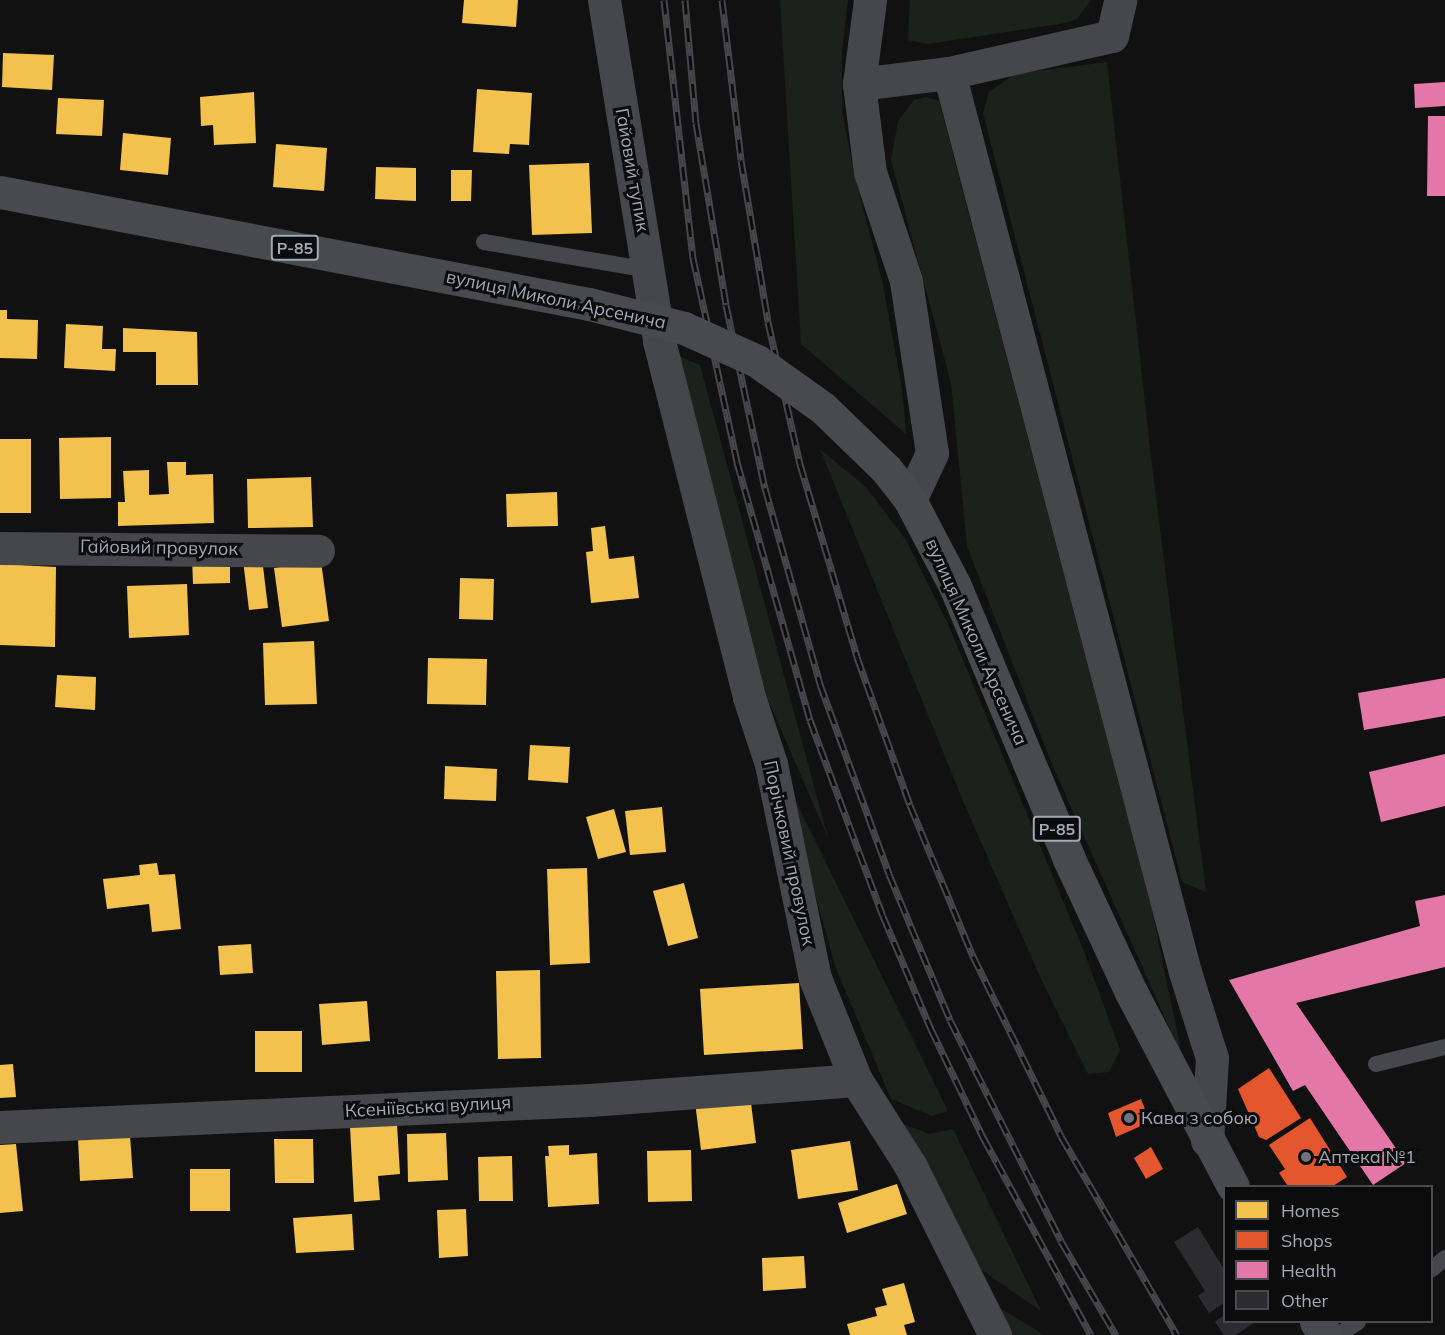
<!DOCTYPE html>
<meta charset="utf-8">
<style>
body{margin:0}
#map{position:relative;width:1445px;height:1335px;overflow:hidden;background:#111112;font-family:Mulish,sans-serif}
div>[style]{position:absolute}
.green>*{inset:0;background:#1b221c}
.homes>*{inset:0;background:#f2c14e}
.shops>*{inset:0;background:#e4572e}
.health>*{inset:0;background:#e377a8}
.building>*{inset:0;background:#2c2c2e}
.service>*{height:16px;margin:-8px;padding:0 8px;transform-origin:8px;border-radius:8px;background:#46474b}
.minor>*{height:33px;margin:-16.5px;padding:0 16.5px;transform-origin:16.5px;border-radius:16.5px;background:#46474b}
.primary>*{height:33px;margin:-16.5px;padding:0 16.5px;transform-origin:16.5px;border-radius:16.5px;background:#484a4d}
.rail>*{height:7px;margin-top:-3.5px;transform-origin:0;background:repeating-linear-gradient(90deg,#0c0c0d 0 14px,#46474b 0 28px);box-sizing:border-box;border-block:2px solid #46474b}
.primary-bridge>*{height:33px;margin:-16.5px;padding:0 16.5px;transform-origin:16.5px;border-radius:16.5px;background:#484a4d}
.dots>*{width:16px;height:16px;translate:-50% -50%;box-sizing:border-box;border:3px solid #0c0c0d;border-radius:50%}
span{translate:-50% -50%;white-space:nowrap;text-align:center;line-height:1.15;-webkit-text-stroke:6px #0c0c0d;paint-order:stroke}
.shield-label span{padding:2px 4px;background:#0c0c0d;border:2px solid;border-radius:4px;-webkit-text-stroke-width:0}
.shield-label{font-size:16px;color:#a1a9b4;font-weight:700}
.street-label{font-size:18px;color:#a1a9b4}
.poi-label{font-size:18px;color:#a1a9b4}
.left{translate:0 -50%;text-align:left}
.legend{position:absolute;left:1223px;top:1185px;width:210px;height:138px;box-sizing:border-box;background:#0c0c0d;border:2px solid #484b50;margin:0;padding:8px 10px;list-style:none;font-size:18px;color:#a1a9b4}
.legend li{display:flex;align-items:center;gap:12px;height:30px}
.legend b{width:30px;border:2px solid #484b50}
</style>
<div id="map">
<div class="green">
<div style="clip-path:polygon(780px 0,848px 0,842px 53px,842px 110px,854px 174px,882px 280px,902px 389px,906px 434px,801px 344px)"></div>
<div style="clip-path:polygon(910px 0,1091px 0,1077px 19px,1066px 23px,928px 44px,908px 40px)"></div>
<div style="clip-path:polygon(1107px 62px,1152px 466px,1206px 892px,1182px 882px,983px 113px,989px 92px,1015px 74px)"></div>
<div style="clip-path:polygon(926px 97px,939px 101px,1151px 906px,1182px 1056px,1051px 762px,967px 546px,951px 383px,891px 160px,898px 121px,914px 100px)"></div>
<div style="clip-path:polygon(672px 353px,700px 365px,828px 838px,766px 695px)"></div>
<div style="clip-path:polygon(820px 449px,866px 487px,906px 540px,948px 624px,1085px 954px,1120px 1050px,1109px 1072px,1088px 1074px,1041px 979px,963px 801px)"></div>
<div style="clip-path:polygon(782px 773px,948px 1111px,932px 1116px,891px 1099px,835px 966px)"></div>
<div style="clip-path:polygon(896px 1121px,929px 1134px,953px 1129px,1041px 1311px,980px 1269px)"></div>
<div style="clip-path:polygon(987px 1300px,1044px 1335px,1007px 1335px)"></div>
</div>
<div class="homes">
<div style="clip-path:polygon(464px 0,518px 0,516px 27px,462px 23px)"></div>
<div style="clip-path:polygon(3px 53px,54px 55px,52px 90px,2px 87px)"></div>
<div style="clip-path:polygon(477px 89px,532px 93px,529px 145px,510px 144px,509px 154px,473px 152px)"></div>
<div style="clip-path:polygon(254px 92px,256px 143px,214px 145px,213px 125px,201px 126px,200px 97px)"></div>
<div style="clip-path:polygon(58px 98px,104px 100px,102px 136px,56px 134px)"></div>
<div style="clip-path:polygon(123px 133px,171px 138px,168px 175px,120px 170px)"></div>
<div style="clip-path:polygon(276px 144px,327px 148px,324px 191px,273px 187px)"></div>
<div style="clip-path:polygon(589px 163px,592px 233px,532px 235px,529px 165px)"></div>
<div style="clip-path:polygon(376px 167px,416px 168px,416px 201px,375px 199px)"></div>
<div style="clip-path:polygon(451px 170px,472px 170px,471px 201px,451px 201px)"></div>
<div style="clip-path:polygon(0 310px,7px 310px,7px 319px,38px 320px,37px 359px,0 358px)"></div>
<div style="clip-path:polygon(66px 324px,103px 326px,102px 349px,116px 349px,115px 371px,64px 368px)"></div>
<div style="clip-path:polygon(123px 328px,197px 332px,198px 385px,156px 385px,156px 352px,123px 352px)"></div>
<div style="clip-path:polygon(111px 437px,111px 498px,60px 499px,59px 438px)"></div>
<div style="clip-path:polygon(0 439px,31px 439px,31px 513px,0 513px)"></div>
<div style="clip-path:polygon(167px 462px,186px 462px,186px 475px,213px 474px,214px 523px,118px 526px,118px 502px,125px 502px,123px 471px,149px 470px,149px 495px,169px 494px)"></div>
<div style="clip-path:polygon(311px 477px,313px 527px,248px 528px,247px 479px)"></div>
<div style="clip-path:polygon(557px 492px,558px 526px,507px 527px,506px 494px)"></div>
<div style="clip-path:polygon(605px 526px,609px 559px,634px 556px,639px 598px,591px 603px,586px 552px,593px 551px,591px 528px)"></div>
<div style="clip-path:polygon(230px 557px,230px 583px,193px 584px,192px 558px)"></div>
<div style="clip-path:polygon(262px 558px,268px 608px,249px 610px,243px 560px)"></div>
<div style="clip-path:polygon(321px 561px,329px 621px,282px 627px,274px 568px)"></div>
<div style="clip-path:polygon(0 564px,56px 567px,55px 647px,0 645px)"></div>
<div style="clip-path:polygon(460px 578px,494px 579px,493px 620px,459px 619px)"></div>
<div style="clip-path:polygon(187px 584px,189px 635px,129px 638px,127px 586px)"></div>
<div style="clip-path:polygon(314px 641px,317px 704px,265px 705px,263px 643px)"></div>
<div style="clip-path:polygon(428px 658px,487px 659px,486px 705px,427px 704px)"></div>
<div style="clip-path:polygon(57px 675px,96px 677px,95px 710px,55px 707px)"></div>
<div style="clip-path:polygon(530px 745px,570px 747px,568px 783px,528px 780px)"></div>
<div style="clip-path:polygon(445px 766px,497px 769px,496px 801px,444px 799px)"></div>
<div style="clip-path:polygon(662px 807px,666px 852px,630px 855px,625px 811px)"></div>
<div style="clip-path:polygon(614px 809px,626px 852px,598px 859px,586px 817px)"></div>
<div style="clip-path:polygon(157px 863px,159px 875px,175px 874px,181px 929px,152px 932px,149px 904px,107px 909px,103px 879px,140px 875px,139px 865px)"></div>
<div style="clip-path:polygon(587px 868px,590px 963px,550px 965px,547px 869px)"></div>
<div style="clip-path:polygon(684px 883px,698px 938px,668px 946px,653px 891px)"></div>
<div style="clip-path:polygon(251px 944px,253px 973px,220px 975px,218px 946px)"></div>
<div style="clip-path:polygon(540px 970px,541px 1058px,498px 1059px,496px 971px)"></div>
<div style="clip-path:polygon(799px 983px,803px 1049px,704px 1055px,700px 989px)"></div>
<div style="clip-path:polygon(367px 1001px,370px 1041px,322px 1045px,319px 1004px)"></div>
<div style="clip-path:polygon(255px 1031px,302px 1031px,302px 1072px,255px 1072px)"></div>
<div style="clip-path:polygon(13px 1064px,16px 1097px,0 1098px,0 1065px)"></div>
<div style="clip-path:polygon(750px 1095px,756px 1143px,701px 1150px,695px 1102px)"></div>
<div style="clip-path:polygon(397px 1124px,400px 1174px,378px 1176px,380px 1200px,354px 1202px,350px 1127px)"></div>
<div style="clip-path:polygon(446px 1133px,448px 1180px,408px 1182px,407px 1134px)"></div>
<div style="clip-path:polygon(130px 1135px,133px 1178px,80px 1181px,78px 1138px)"></div>
<div style="clip-path:polygon(274px 1139px,313px 1139px,314px 1183px,275px 1183px)"></div>
<div style="clip-path:polygon(850px 1141px,858px 1190px,798px 1199px,791px 1150px)"></div>
<div style="clip-path:polygon(16px 1144px,23px 1211px,0 1213px,0 1145px)"></div>
<div style="clip-path:polygon(569px 1145px,569px 1155px,597px 1153px,599px 1204px,548px 1207px,545px 1156px,549px 1156px,548px 1146px)"></div>
<div style="clip-path:polygon(691px 1150px,692px 1201px,648px 1202px,647px 1151px)"></div>
<div style="clip-path:polygon(512px 1156px,513px 1201px,479px 1201px,478px 1157px)"></div>
<div style="clip-path:polygon(190px 1169px,230px 1169px,230px 1211px,190px 1211px)"></div>
<div style="clip-path:polygon(897px 1184px,907px 1214px,847px 1233px,838px 1203px)"></div>
<div style="clip-path:polygon(466px 1209px,468px 1256px,439px 1258px,437px 1210px)"></div>
<div style="clip-path:polygon(352px 1214px,354px 1250px,296px 1253px,293px 1218px)"></div>
<div style="clip-path:polygon(804px 1256px,806px 1288px,763px 1291px,762px 1258px)"></div>
<div style="clip-path:polygon(904px 1283px,915px 1322px,904px 1325px,907px 1335px,850px 1335px,847px 1324px,877px 1316px,875px 1308px,887px 1305px,882px 1289px)"></div>
</div>
<div class="shops">
<div style="clip-path:polygon(1269px 1068px,1301px 1118px,1266px 1140px,1259px 1137px,1238px 1089px)"></div>
<div style="clip-path:polygon(1141px 1099px,1150px 1122px,1116px 1137px,1108px 1113px)"></div>
<div style="clip-path:polygon(1310px 1118px,1347px 1177px,1333px 1186px,1288px 1186px,1279px 1173px,1285px 1169px,1269px 1145px)"></div>
<div style="clip-path:polygon(1151px 1147px,1163px 1169px,1146px 1179px,1134px 1158px)"></div>
</div>
<div class="health">
<div style="clip-path:polygon(1445px 82px,1445px 106px,1415px 108px,1414px 84px)"></div>
<div style="clip-path:polygon(1428px 116px,1445px 116px,1445px 196px,1427px 196px)"></div>
<div style="clip-path:polygon(1445px 678px,1445px 716px,1364px 730px,1358px 693px)"></div>
<div style="clip-path:polygon(1445px 754px,1445px 806px,1381px 822px,1369px 772px)"></div>
<div style="clip-path:polygon(1445px 895px,1445px 967px,1296px 1003px,1406px 1163px,1373px 1185px,1305px 1085px,1293px 1091px,1229px 980px,1420px 926px,1415px 901px)"></div>
</div>
<div class="building">
<div style="clip-path:polygon(1198px 1227px,1224px 1269px,1224px 1303px,1209px 1313px,1198px 1296px,1205px 1291px,1174px 1242px)"></div>
<div style="clip-path:polygon(1224px 1315px,1224px 1322px,1255px 1322px,1236px 1335px,1224px 1335px,1215px 1322px)"></div>
</div>
<div class="service">
<div style="left:484px;top:242px;width:167px;rotate:9.6deg"></div>
<div style="left:1376px;top:1064px;width:71px;rotate:-13.8deg"></div>
<div style="left:1432px;top:1269px;width:17px;rotate:-40deg"></div>
<div style="left:1338px;top:1335px;width:24px;rotate:-33deg"></div>
</div>
<div class="minor">
<div style="left:604px;top:0;width:345px;rotate:80.8deg"></div>
<div style="left:659px;top:341px;width:367px;rotate:75.8deg"></div>
<div style="left:749px;top:697px;width:71px;rotate:71.8deg"></div>
<div style="left:771px;top:764px;width:218px;rotate:78.4deg"></div>
<div style="left:815px;top:978px;width:110px;rotate:68.1deg"></div>
<div style="left:856px;top:1080px;width:101px;rotate:57.6deg"></div>
<div style="left:910px;top:1165px;width:190px;rotate:63.4deg"></div>
<div style="left:870px;top:0;width:85px;rotate:97.5deg"></div>
<div style="left:859px;top:84px;width:89px;rotate:82.9deg"></div>
<div style="left:870px;top:172px;width:115px;rotate:71.7deg"></div>
<div style="left:906px;top:281px;width:174px;rotate:81.4deg"></div>
<div style="left:932px;top:453px;width:52px;rotate:115.1deg"></div>
<div style="left:949px;top:73px;width:167px;rotate:-12.8deg"></div>
<div style="left:1112px;top:36px;width:37px;rotate:-77deg"></div>
<div style="left:859px;top:84px;width:91px;rotate:-7deg"></div>
<div style="left:949px;top:73px;width:929px;rotate:75.29deg"></div>
<div style="left:1185px;top:972px;width:90px;rotate:72.6deg"></div>
<div style="left:1212px;top:1058px;width:83px;rotate:93.4deg"></div>
<div style="left:0;top:548px;width:318px;rotate:0.5deg"></div>
<div style="left:0;top:1127px;width:591px;rotate:-2.62deg"></div>
<div style="left:590px;top:1100px;width:267px;rotate:-4.3deg"></div>
</div>
<div class="primary">
<div style="left:0;top:192px;width:600px;rotate:10.77deg"></div>
<div style="left:886px;top:469px;width:39px;rotate:52deg"></div>
<div style="left:910px;top:500px;width:97px;rotate:62.4deg"></div>
<div style="left:955px;top:586px;width:296px;rotate:67.3deg"></div>
<div style="left:1069px;top:859px;width:147px;rotate:65deg"></div>
<div style="left:1131px;top:992px;width:219px;rotate:62.3deg"></div>
<div style="left:1316px;top:1322px;width:16px;rotate:52deg"></div>
</div>
<div class="rail">
<div style="left:664px;top:0;width:260px;rotate:83.6deg"></div>
<div style="left:693px;top:258px;width:209px;rotate:77.8deg"></div>
<div style="left:737px;top:462px;width:268px;rotate:74.2deg"></div>
<div style="left:810px;top:720px;width:209px;rotate:69.6deg"></div>
<div style="left:883px;top:916px;width:123px;rotate:67deg"></div>
<div style="left:931px;top:1029px;width:120px;rotate:64.3deg"></div>
<div style="left:983px;top:1137px;width:226px;rotate:61.4deg"></div>
<div style="left:685px;top:0;width:123px;rotate:84.9deg"></div>
<div style="left:696px;top:123px;width:184px;rotate:80.6deg"></div>
<div style="left:726px;top:305px;width:187px;rotate:78deg"></div>
<div style="left:765px;top:488px;width:204px;rotate:74.3deg"></div>
<div style="left:820px;top:684px;width:202px;rotate:70deg"></div>
<div style="left:889px;top:874px;width:158px;rotate:67.3deg"></div>
<div style="left:950px;top:1020px;width:247px;rotate:63.3deg"></div>
<div style="left:1061px;top:1241px;width:109px;rotate:59.7deg"></div>
<div style="left:722px;top:0;width:161px;rotate:83.2deg"></div>
<div style="left:741px;top:160px;width:164px;rotate:80.5deg"></div>
<div style="left:768px;top:322px;width:146px;rotate:77.3deg"></div>
<div style="left:800px;top:464px;width:201px;rotate:73.5deg"></div>
<div style="left:857px;top:657px;width:157px;rotate:70.3deg"></div>
<div style="left:910px;top:805px;width:164px;rotate:67.4deg"></div>
<div style="left:973px;top:956px;width:200px;rotate:63.9deg"></div>
<div style="left:1061px;top:1136px;width:230px;rotate:59.8deg"></div>
</div>
<div class="primary-bridge">
<div style="left:589px;top:304px;width:98px;rotate:14.2deg"></div>
<div style="left:684px;top:328px;width:80px;rotate:24.3deg"></div>
<div style="left:757px;top:361px;width:81px;rotate:35.5deg"></div>
<div style="left:823px;top:408px;width:88px;rotate:44.1deg"></div>
</div>
<div class="dots">
<div style="left:1129px;top:1118px;background:#6f747b"></div>
<div style="left:1306px;top:1157px;background:#6f747b"></div>
</div>
<div class="shield-label">
<span style="left:295px;top:248px">Р-85</span>
<span style="left:1057px;top:829px">Р-85</span>
</div>
<div class="street-label">
<span style="left:632px;top:170px;rotate:80deg">Гайовий тупик</span>
<span style="left:556px;top:300px;rotate:12deg">вулиця Миколи Арсенича</span>
<span style="left:159px;top:548px;rotate:1deg">Гайовий провулок</span>
<span style="left:976px;top:642px;rotate:66deg">вулиця Миколи Арсенича</span>
<span style="left:789px;top:853px;rotate:78deg">Порічковий провулок</span>
<span style="left:428px;top:1107px;rotate:-3deg">Ксеніївська вулиця</span>
</div>
<div class="poi-label">
<span class="left" style="left:1141px;top:1118px">Кава з собою</span>
<span class="left" style="left:1318px;top:1157px">Аптека №1</span>
</div>
<ul class="legend">
<li><b style="height:16px;background:#f2c14e"></b>Homes</li>
<li><b style="height:16px;background:#e4572e"></b>Shops</li>
<li><b style="height:16px;background:#e377a8"></b>Health</li>
<li><b style="height:16px;background:#2c2c2e"></b>Other</li>
</ul>
</div>
